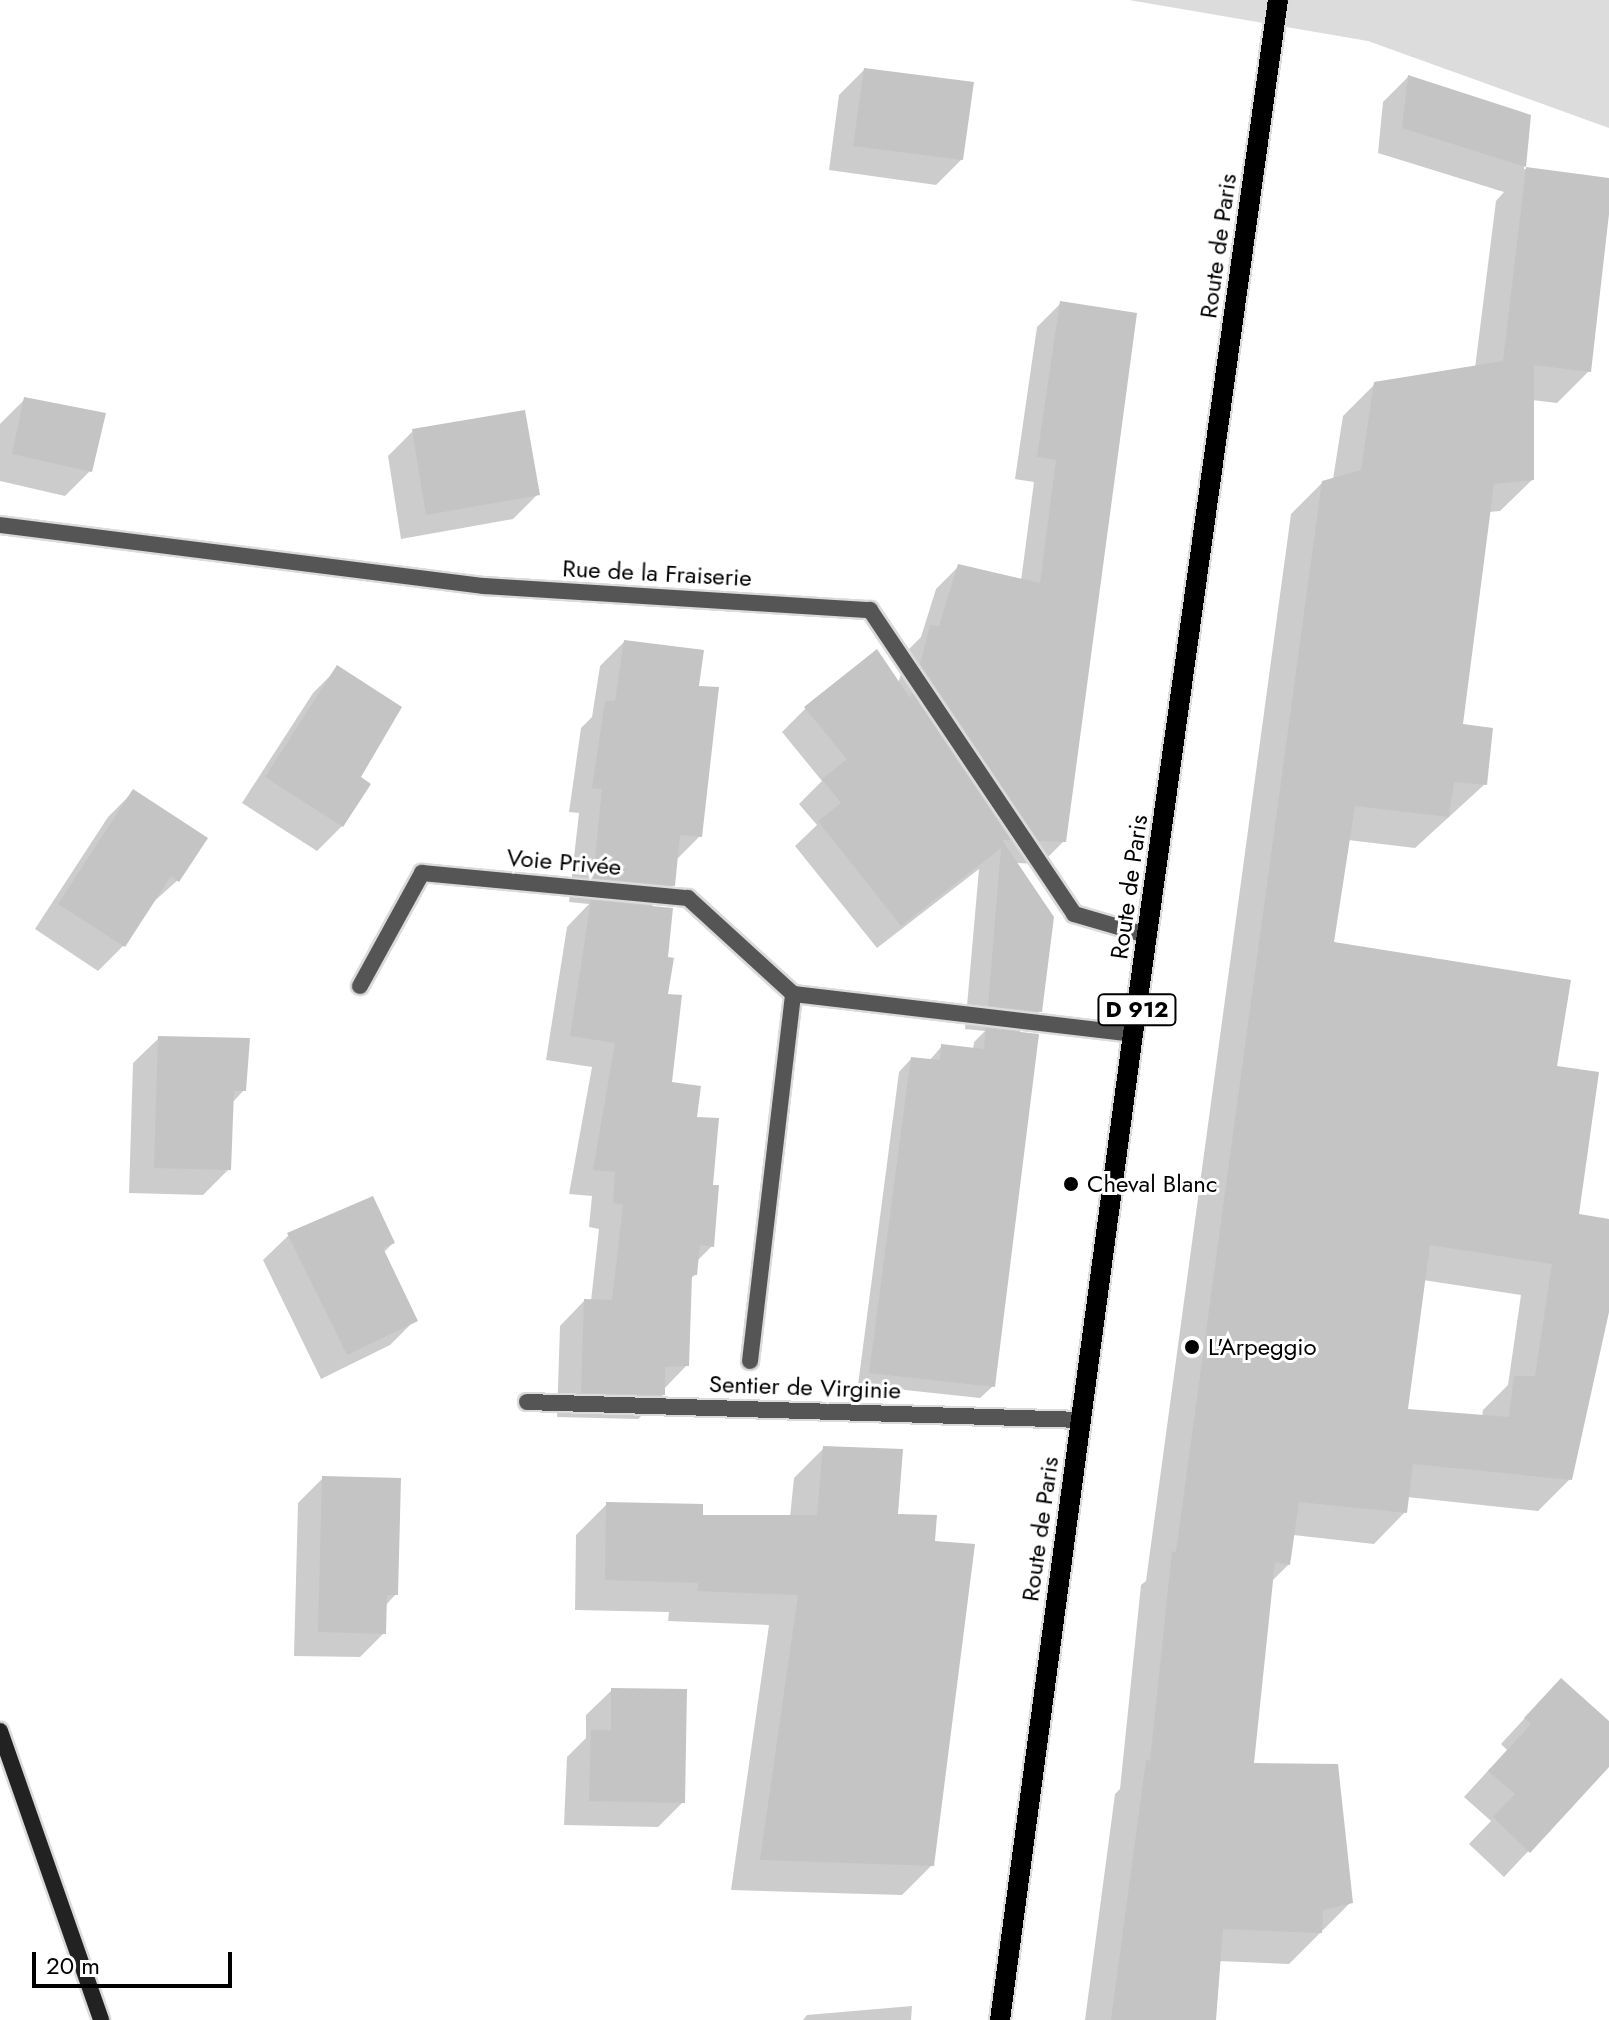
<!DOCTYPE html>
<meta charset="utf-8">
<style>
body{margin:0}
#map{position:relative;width:1609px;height:2020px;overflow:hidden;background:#fff;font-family:Jost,sans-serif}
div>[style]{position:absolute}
.green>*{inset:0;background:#dcdcdc}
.shadow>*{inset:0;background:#0003}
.building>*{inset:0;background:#c4c4c4}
.roads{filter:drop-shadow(2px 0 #dbdbdb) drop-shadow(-2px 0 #dbdbdb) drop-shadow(0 2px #dbdbdb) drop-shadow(0 -2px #dbdbdb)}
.service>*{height:16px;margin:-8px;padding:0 8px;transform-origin:8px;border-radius:8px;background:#555}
.minor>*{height:16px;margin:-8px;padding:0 8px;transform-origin:8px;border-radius:8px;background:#555}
.secondary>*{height:16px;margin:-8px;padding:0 8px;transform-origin:8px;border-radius:8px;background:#222}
.primary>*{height:20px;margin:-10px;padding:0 10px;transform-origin:10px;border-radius:10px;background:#000}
.dots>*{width:22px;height:22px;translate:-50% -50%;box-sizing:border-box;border:4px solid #fff;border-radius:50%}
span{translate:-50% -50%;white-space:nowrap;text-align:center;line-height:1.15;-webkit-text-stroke:6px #fff;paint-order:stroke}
.shield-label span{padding:2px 6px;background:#fff;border:2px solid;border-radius:6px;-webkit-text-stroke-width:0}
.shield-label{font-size:22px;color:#000;font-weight:700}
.street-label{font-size:24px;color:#000}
.poi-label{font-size:24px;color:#000}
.left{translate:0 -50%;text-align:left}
.scale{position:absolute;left:32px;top:1952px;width:200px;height:36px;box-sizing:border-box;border:4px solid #000;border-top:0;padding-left:10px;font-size:24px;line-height:28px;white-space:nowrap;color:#000;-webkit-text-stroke:6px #fff;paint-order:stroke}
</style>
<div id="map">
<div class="green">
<div style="clip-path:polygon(1129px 0,1609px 0,1609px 128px,1368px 41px)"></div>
</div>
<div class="shadow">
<div style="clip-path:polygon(864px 70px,962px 159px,936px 185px,829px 170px,839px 95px)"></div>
<div style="clip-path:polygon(evenodd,1408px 77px,1529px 116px,1524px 169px,1609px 180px,1609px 197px,1589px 371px,1557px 403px,1532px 400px,1532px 480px,1500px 511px,1489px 512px,1461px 726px,1485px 784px,1415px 848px,1348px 840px,1331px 944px,1554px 1068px,1576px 1216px,1609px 1221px,1609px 1303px,1570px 1479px,1538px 1511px,1407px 1497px,1405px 1512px,1374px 1544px,1293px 1535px,1289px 1564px,1271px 1582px,1252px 1765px,1351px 1902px,1289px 1964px,1218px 1961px,1214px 2020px,1085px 2020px,1115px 1794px,1120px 1789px,1141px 1585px,1146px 1581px,1291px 514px,1323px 482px,1333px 479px,1343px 416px,1375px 384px,1475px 368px,1496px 201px,1504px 192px,1378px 153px,1383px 102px,1408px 77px,1423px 1280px,1521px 1295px,1508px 1385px,1483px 1410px,1482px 1417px,1406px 1411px,1423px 1280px)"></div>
<div style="clip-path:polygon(1060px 304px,1064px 841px,1041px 864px,1016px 863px,1040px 1011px,1018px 1034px,993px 1386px,980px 1398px,858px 1385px,899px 1072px,911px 1059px,929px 1061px,942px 1046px,973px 1050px,974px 1042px,985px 1031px,965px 1029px,979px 869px,877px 948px,795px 846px,817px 825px,799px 804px,822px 781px,782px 732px,806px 708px,898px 684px,908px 650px,921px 637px,936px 589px,959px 566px,1021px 581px,1034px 482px,1015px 479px,1037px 327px)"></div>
<div style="clip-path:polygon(25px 399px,90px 471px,65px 496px,0 481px,0 424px)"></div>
<div style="clip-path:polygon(413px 431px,538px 494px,513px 519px,401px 539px,388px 456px)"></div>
<div style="clip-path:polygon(624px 642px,697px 688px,700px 836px,675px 861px,673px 885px,650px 908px,665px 996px,670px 1084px,695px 1119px,711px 1186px,712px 1246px,696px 1262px,695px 1275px,690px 1279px,687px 1365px,663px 1390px,663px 1395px,638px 1419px,557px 1417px,560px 1326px,584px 1301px,591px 1301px,599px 1229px,589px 1227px,592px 1196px,569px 1194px,592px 1067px,546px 1060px,567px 927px,589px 904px,569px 902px,579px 813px,569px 812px,581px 728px,592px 717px,600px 666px)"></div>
<div style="clip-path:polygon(338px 668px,358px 777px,342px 826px,317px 851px,242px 803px,313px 693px)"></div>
<div style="clip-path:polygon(133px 792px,178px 880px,151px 904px,123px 946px,98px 971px,35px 929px,108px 817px)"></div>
<div style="clip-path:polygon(159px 1038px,244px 1090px,232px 1103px,229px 1169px,203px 1195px,129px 1193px,133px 1063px)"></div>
<div style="clip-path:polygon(289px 1235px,393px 1243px,383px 1253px,415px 1320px,390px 1345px,321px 1379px,263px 1260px)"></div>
<div style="clip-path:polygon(824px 1448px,896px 1516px,932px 1865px,902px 1895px,731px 1890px,769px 1625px,668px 1621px,669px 1612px,575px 1610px,576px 1535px,607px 1504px,701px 1517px,790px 1517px,794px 1478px)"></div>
<div style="clip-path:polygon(323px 1478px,396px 1594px,385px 1606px,384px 1633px,360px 1657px,294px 1656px,298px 1503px)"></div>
<div style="clip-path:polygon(612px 1690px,683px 1802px,658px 1827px,564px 1825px,567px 1757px,586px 1738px,586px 1715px)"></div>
<div style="clip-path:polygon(1536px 1706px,1609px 1724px,1609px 1765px,1504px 1877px,1469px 1844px,1491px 1821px,1464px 1797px,1507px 1750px,1501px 1744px)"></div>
<div style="clip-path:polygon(912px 2006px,911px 2020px,803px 2020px,807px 2015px)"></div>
</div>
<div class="building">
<div style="clip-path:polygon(864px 68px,974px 82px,963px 160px,853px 146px)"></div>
<div style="clip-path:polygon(1408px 75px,1531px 115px,1526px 167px,1402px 128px)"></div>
<div style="clip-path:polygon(evenodd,1526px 167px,1609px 178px,1609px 214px,1591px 372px,1534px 365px,1534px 480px,1494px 484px,1463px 724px,1493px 728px,1487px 785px,1454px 782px,1449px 817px,1355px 806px,1334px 942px,1571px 980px,1557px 1066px,1599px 1072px,1579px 1214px,1609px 1219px,1609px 1312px,1572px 1480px,1413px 1464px,1407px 1513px,1299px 1502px,1290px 1565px,1275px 1562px,1254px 1763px,1338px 1764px,1353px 1903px,1323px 1910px,1322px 1933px,1223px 1929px,1216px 2020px,1111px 2020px,1146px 1760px,1150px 1761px,1172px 1551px,1176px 1552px,1322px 481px,1361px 470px,1374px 382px,1503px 361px,1526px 167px,1430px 1245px,1552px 1264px,1535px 1376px,1514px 1376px,1509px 1417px,1408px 1409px,1430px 1245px)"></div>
<div style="clip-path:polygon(1060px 301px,1137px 313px,1066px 842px,1038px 841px,920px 664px,930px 625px,939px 626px,958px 564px,1040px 583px,1056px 460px,1037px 457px)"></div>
<div style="clip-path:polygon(24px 397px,106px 413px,92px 472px,12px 454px)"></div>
<div style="clip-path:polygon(525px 410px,540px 495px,426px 515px,412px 429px)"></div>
<div style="clip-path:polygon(624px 640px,704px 650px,699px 686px,719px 687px,702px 837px,680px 835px,675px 886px,593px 878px,602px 789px,592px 788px,605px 701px,615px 701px)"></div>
<div style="clip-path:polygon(877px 649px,910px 698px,912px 692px,1011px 840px,1002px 840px,1054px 917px,1042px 1012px,988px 1006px,1001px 848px,901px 926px,818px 821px,841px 803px,822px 779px,847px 759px,804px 707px)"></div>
<div style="clip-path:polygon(337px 665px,402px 707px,361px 777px,371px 784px,343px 827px,265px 777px)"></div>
<div style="clip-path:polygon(133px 789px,208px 838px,179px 882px,171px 876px,125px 947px,58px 904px)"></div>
<div style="clip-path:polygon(591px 900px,673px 908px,668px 957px,674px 958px,668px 994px,682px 995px,672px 1082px,701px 1086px,697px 1117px,719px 1118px,713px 1185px,719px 1185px,714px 1247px,700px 1245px,697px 1275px,692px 1275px,689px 1366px,665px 1367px,665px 1395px,581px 1393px,584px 1299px,612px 1300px,623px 1205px,613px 1203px,615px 1172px,593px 1170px,615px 1043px,570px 1036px)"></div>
<div style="clip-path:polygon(986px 1028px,1039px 1034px,995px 1387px,869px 1373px,911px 1057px,940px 1060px,941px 1044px,984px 1049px)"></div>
<div style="clip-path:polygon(158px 1036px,250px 1038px,246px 1091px,234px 1091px,231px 1170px,154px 1168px)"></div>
<div style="clip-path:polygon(373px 1196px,395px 1243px,383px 1248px,418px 1321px,347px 1355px,287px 1233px)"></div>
<div style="clip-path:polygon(823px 1446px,903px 1449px,898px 1514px,937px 1515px,935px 1541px,975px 1544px,934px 1866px,760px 1860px,798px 1595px,697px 1591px,698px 1583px,605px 1580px,606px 1502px,703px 1504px,703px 1515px,817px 1515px)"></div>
<div style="clip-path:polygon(322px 1476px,401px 1478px,398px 1595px,387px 1595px,386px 1634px,318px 1632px)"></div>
<div style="clip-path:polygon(1561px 1678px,1609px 1721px,1609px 1767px,1530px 1853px,1493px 1817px,1515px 1794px,1488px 1771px,1531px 1724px,1524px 1718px)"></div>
<div style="clip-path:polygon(611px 1688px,687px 1689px,685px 1803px,589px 1801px,591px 1730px,611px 1730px)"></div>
</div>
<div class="roads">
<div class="service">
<div style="left:360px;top:986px;width:129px;rotate:-61.2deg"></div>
<div style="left:422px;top:873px;width:267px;rotate:5.4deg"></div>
<div style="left:688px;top:898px;width:142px;rotate:42.4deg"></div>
<div style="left:793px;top:994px;width:342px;rotate:6.7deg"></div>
<div style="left:750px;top:1361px;width:370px;rotate:-83.3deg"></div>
<div style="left:527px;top:1402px;width:554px;rotate:1.86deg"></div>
</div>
<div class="minor">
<div style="left:0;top:525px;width:488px;rotate:7.2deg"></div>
<div style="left:484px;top:586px;width:387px;rotate:3.6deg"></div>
<div style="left:870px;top:610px;width:366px;rotate:56.1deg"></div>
<div style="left:1074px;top:914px;width:78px;rotate:16.3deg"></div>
</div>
<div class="secondary">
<div style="left:0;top:1731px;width:306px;rotate:70.7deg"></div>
</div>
<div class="primary">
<div style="left:1000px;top:2020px;width:995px;rotate:-82.32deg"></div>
<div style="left:1133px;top:1034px;width:1044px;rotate:-82.02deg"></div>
</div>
</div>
<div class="dots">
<div style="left:1071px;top:1184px;background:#000"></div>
<div style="left:1192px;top:1347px;background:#000"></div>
</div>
<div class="shield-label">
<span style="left:1137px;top:1010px">D 912</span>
</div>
<div class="street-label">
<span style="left:1218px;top:246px;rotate:-82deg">Route de Paris</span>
<span style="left:657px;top:573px;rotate:3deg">Rue de la Fraiserie</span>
<span style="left:564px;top:862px;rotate:5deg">Voie Privée</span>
<span style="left:1129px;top:887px;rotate:-82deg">Route de Paris</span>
<span style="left:805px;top:1387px;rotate:2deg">Sentier de Virginie</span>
<span style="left:1040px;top:1529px;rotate:-82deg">Route de Paris</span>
</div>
<div class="poi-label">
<span class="left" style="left:1087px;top:1184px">Cheval Blanc</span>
<span class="left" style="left:1208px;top:1347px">L'Arpeggio</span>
</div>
<div class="scale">20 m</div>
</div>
